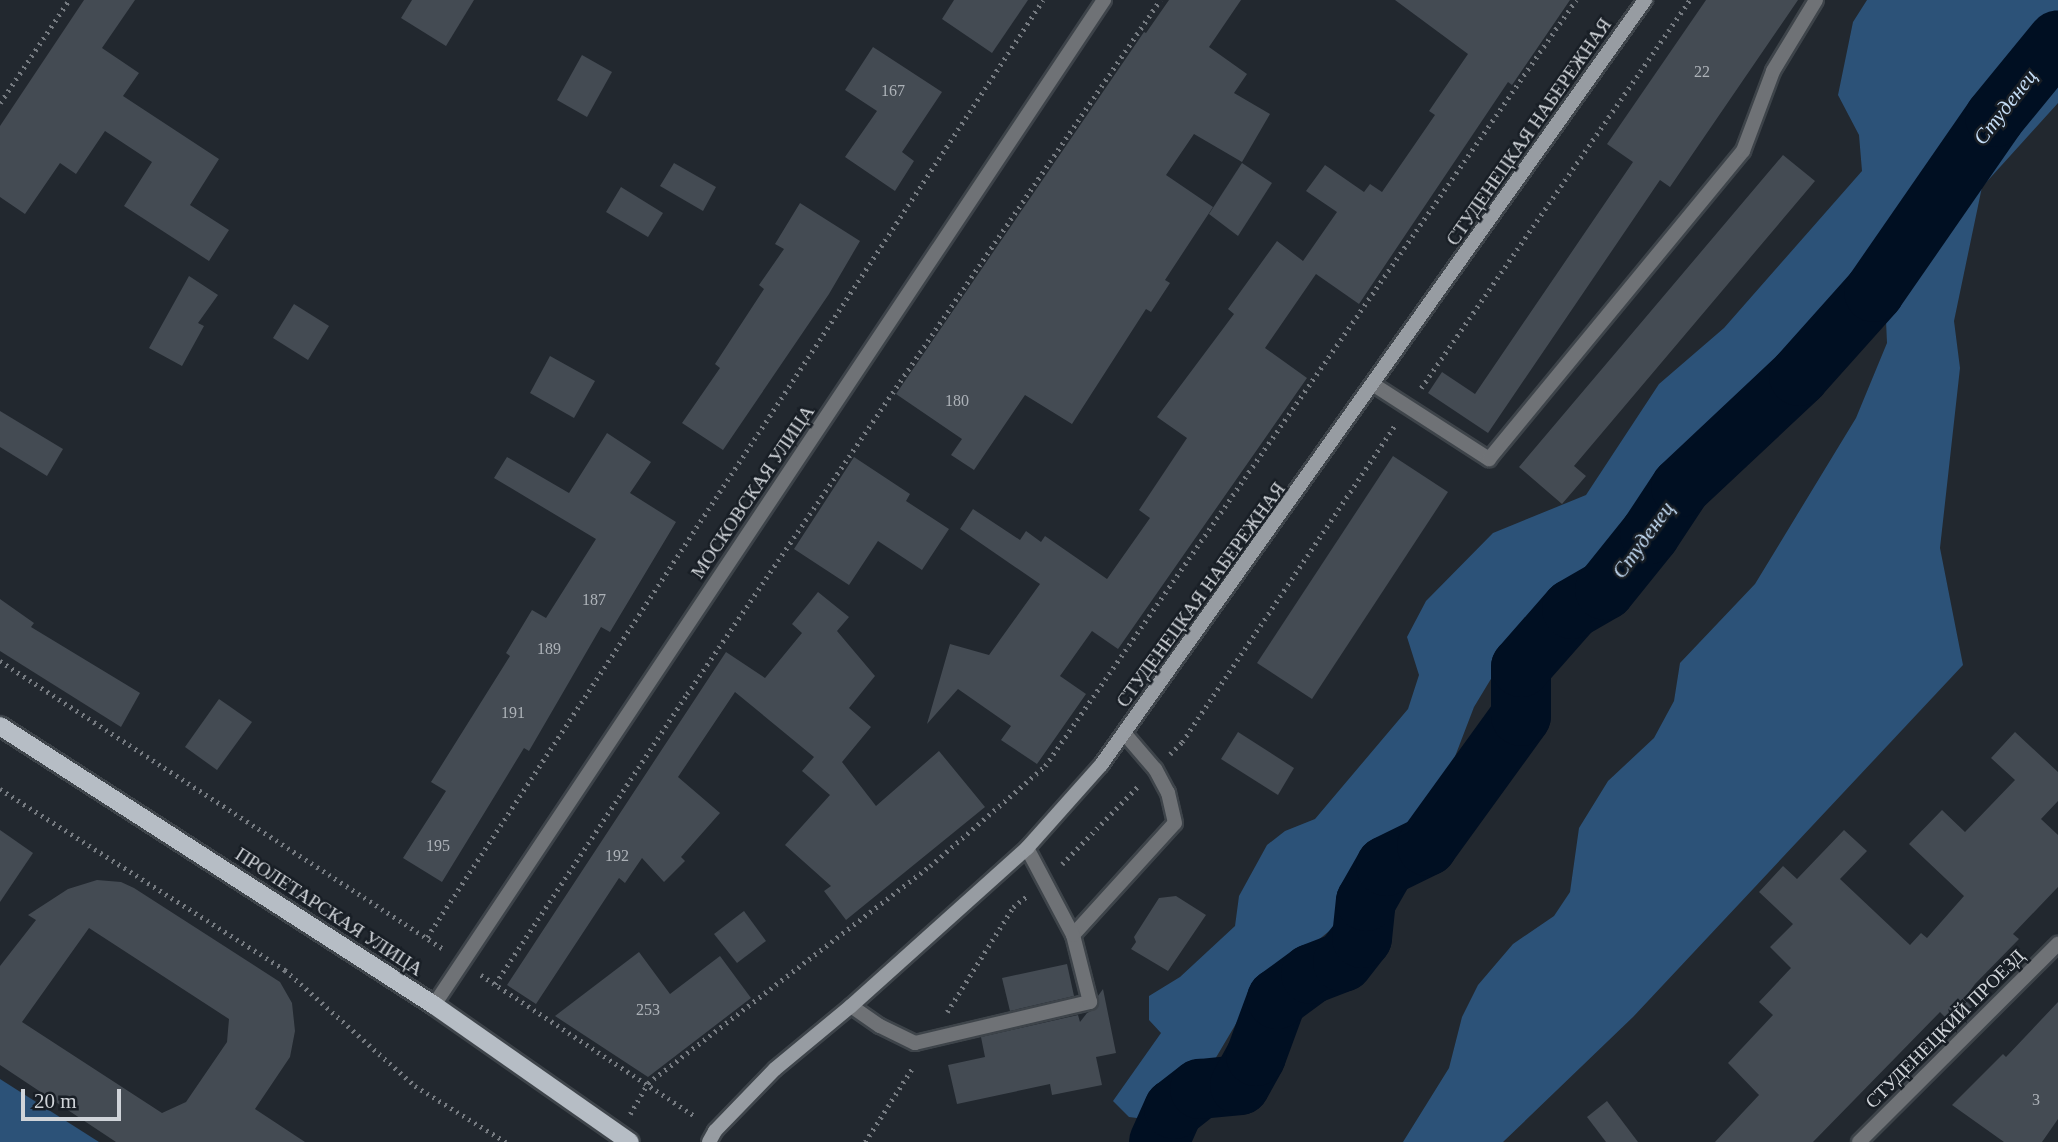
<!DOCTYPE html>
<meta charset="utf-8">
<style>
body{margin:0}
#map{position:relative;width:2058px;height:1142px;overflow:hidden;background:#22282f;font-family:"Times New Roman",serif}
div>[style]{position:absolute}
.forest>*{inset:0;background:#2c5278}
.river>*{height:60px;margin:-30px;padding:0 30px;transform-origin:30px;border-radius:30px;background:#000f22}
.building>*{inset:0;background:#444b53}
.path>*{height:4.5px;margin-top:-2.25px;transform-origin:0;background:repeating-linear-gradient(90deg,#767b81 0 2px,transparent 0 7px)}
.roads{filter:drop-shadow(2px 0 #3e444a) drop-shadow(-2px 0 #3e444a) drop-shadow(0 2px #3e444a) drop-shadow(0 -2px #3e444a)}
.lane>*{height:14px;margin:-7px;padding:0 7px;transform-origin:7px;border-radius:7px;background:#6f7276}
.street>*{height:14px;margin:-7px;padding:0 7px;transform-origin:7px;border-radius:7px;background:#6f7276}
.secondary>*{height:14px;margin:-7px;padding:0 7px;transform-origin:7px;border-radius:7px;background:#979ca2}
.primary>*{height:18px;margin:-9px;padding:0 9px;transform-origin:9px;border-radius:9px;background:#b6bdc5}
span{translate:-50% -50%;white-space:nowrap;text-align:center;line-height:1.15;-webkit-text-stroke:5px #181e25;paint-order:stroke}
.number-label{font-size:16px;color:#adb2b8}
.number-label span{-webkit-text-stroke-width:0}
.street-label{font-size:19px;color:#d0d4d9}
.water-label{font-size:21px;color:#c5ddf6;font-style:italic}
.scale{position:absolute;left:21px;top:1089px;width:100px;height:32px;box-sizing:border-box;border:4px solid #d0d4d9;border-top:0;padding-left:9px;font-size:21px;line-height:24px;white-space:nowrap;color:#d0d4d9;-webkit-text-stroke:5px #181e25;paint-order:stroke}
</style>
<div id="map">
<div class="forest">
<div style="clip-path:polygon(1867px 0,2058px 0,2058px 103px,1982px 187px,1954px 321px,1960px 368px,1940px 548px,1963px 665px,1633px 1017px,1503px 1142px,1403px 1142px,1449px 1068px,1462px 1017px,1478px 985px,1513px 944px,1554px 916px,1570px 892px,1579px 828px,1608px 781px,1654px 738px,1674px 701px,1680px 663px,1755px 584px,1856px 418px,1887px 343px,1885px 299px,1860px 291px,1835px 302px,1618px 547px,1512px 644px,1474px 707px,1451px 767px,1348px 916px,1256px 990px,1208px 1071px,1153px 1120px,1129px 1117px,1113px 1101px,1161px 1033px,1149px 1020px,1149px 996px,1180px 977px,1235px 926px,1239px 896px,1267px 845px,1285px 831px,1315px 819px,1408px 709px,1419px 675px,1407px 637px,1426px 601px,1493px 533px,1586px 495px,1659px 384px,1724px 328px,1862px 171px,1859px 135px,1838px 95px,1853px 22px)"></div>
<div style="clip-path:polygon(0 1079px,99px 1142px,0 1142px)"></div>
</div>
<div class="river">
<div style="left:1159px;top:1142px;width:36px;rotate:-66deg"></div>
<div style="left:1174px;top:1109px;width:33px;rotate:-38deg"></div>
<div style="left:1200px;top:1089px;width:40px;rotate:-5.7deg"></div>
<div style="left:1240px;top:1085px;width:33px;rotate:-61deg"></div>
<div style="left:1256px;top:1056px;width:61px;rotate:-69.8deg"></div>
<div style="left:1277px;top:999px;width:42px;rotate:-36.3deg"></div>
<div style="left:1311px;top:974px;width:34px;rotate:-21deg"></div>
<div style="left:1343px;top:962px;width:31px;rotate:-52deg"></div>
<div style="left:1362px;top:938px;width:37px;rotate:-84deg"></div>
<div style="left:1366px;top:901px;width:40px;rotate:-60.3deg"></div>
<div style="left:1386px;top:866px;width:46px;rotate:-26deg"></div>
<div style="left:1427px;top:846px;width:160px;rotate:-54.1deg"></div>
<div style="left:1521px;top:716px;width:49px;rotate:-90deg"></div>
<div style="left:1521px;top:667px;width:77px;rotate:-48.7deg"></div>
<div style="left:1572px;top:609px;width:38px;rotate:-30deg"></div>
<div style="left:1605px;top:590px;width:72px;rotate:-51.2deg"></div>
<div style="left:1650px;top:534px;width:56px;rotate:-56.6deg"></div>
<div style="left:1681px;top:487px;width:162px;rotate:-43.2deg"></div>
<div style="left:1799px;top:376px;width:113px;rotate:-48.2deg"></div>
<div style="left:1874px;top:292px;width:213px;rotate:-55.3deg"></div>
<div style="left:1995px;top:117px;width:99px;rotate:-50.7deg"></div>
</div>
<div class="building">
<div style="clip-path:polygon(84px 0,135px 0,102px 48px,139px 73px,123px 96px,219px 159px,190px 205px,229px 230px,209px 261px,124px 206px,152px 162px,105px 131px,76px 174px,60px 163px,25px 214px,0 197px,0 126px)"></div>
<div style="clip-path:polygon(412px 0,474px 0,446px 46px,401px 18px)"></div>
<div style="clip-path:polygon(954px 0,1028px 0,992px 53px,942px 19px)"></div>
<div style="clip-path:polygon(1169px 0,1241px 0,1209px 47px,1247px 74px,1234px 93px,1270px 114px,1242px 162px,1194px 134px,1166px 175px,1213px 207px,1165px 280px,1170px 283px,1151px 312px,1146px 309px,1072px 424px,1025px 395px,974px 470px,951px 455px,962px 439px,896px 394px,1144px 32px,1146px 33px)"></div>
<div style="clip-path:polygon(1395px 0,1570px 0,1512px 85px,1508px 82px,1359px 304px,1316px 274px,1265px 348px,1307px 378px,1118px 649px,1092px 631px,1060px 676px,1086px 694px,1037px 764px,1001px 740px,1011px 726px,958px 689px,927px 724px,950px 644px,989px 655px,1040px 584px,960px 529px,973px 509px,1020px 540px,1026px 531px,1041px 542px,1045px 536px,1107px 579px,1150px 518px,1139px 510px,1187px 438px,1157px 417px,1234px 314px,1228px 309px,1277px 241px,1303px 261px,1337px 212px,1306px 191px,1325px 165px,1364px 192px,1370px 184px,1382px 192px,1435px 115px,1429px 111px,1468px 54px)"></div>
<div style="clip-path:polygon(1706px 0,1798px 0,1670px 187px,1660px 180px,1488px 433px,1428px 393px,1442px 372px,1475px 394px,1633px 162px,1607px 144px)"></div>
<div style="clip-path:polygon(873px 47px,942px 92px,902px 152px,914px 161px,895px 191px,845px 157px,877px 111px,845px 90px)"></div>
<div style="clip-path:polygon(582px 55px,612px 72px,587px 117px,557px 100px)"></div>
<div style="clip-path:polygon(1783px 155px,1815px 181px,1574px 466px,1586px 476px,1562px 504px,1519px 467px)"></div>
<div style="clip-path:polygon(674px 163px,716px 187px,703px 211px,660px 186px)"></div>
<div style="clip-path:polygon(1242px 163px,1272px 183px,1238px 236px,1209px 214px)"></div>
<div style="clip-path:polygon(621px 187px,663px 213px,648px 237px,606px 212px)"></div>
<div style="clip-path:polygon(800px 203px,860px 241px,829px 294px,723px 450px,682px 423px,720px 368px,715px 364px,764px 289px,759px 285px,784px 249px,775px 244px)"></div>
<div style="clip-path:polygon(189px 276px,218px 295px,198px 323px,204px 326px,182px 366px,149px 348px)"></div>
<div style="clip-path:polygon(294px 304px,329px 326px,308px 360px,273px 338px)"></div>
<div style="clip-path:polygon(550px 356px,595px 381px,574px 418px,530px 393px)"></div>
<div style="clip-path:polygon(0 411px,63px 449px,47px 476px,0 447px)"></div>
<div style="clip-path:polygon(607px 433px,651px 462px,630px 493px,676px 522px,610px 632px,601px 627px,529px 751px,524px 748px,442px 882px,403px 858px,446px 791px,431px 782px,510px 656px,506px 653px,532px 610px,546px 618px,596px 539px,494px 478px,507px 457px,569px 493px)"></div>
<div style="clip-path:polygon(1393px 456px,1448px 492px,1312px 699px,1257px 663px)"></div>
<div style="clip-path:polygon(854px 457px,910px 494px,906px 501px,949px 529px,922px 570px,878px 541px,849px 585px,794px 549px)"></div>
<div style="clip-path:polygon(818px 592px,849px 617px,837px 631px,875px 676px,849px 708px,871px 727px,842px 762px,876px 806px,939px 751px,985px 807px,846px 920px,824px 891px,831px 886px,785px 845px,830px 795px,802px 771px,814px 757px,735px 692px,678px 777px,720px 813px,681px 857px,685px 861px,664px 882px,642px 858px,625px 883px,619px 878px,536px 1004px,507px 985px,726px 652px,765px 678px,802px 633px,792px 624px)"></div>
<div style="clip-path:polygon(0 599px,34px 623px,31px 627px,140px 693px,121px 727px,0 651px)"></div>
<div style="clip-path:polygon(219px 699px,252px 722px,217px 770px,185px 747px)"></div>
<div style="clip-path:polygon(1238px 732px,1294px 768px,1278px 795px,1221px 759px)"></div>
<div style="clip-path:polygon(2015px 732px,2058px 772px,2058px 801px,2041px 819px,2058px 835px,2058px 887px,2013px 934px,2019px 939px,1975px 984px,1964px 999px,1972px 1007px,1954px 1026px,1940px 1012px,1813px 1142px,1715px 1142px,1759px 1095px,1728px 1063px,1773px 1015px,1759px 1002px,1791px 968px,1770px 947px,1793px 924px,1759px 892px,1783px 866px,1797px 879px,1844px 830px,1867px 851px,1840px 879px,1910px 945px,1921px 933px,1927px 938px,1964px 896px,1909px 844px,1942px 810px,1965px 832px,2015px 780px,1991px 758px)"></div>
<div style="clip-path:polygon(0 830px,33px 853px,0 902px)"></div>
<div style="clip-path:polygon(evenodd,97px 880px,121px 882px,134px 888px,280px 982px,292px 1003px,295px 1031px,290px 1057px,255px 1109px,305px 1142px,116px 1142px,0 1065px,0 966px,36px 920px,28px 915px,68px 889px,97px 880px,89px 928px,229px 1019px,227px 1042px,186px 1102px,162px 1113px,22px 1022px,89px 928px)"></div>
<div style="clip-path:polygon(1176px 896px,1206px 915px,1168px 971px,1131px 949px,1136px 942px,1134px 937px,1159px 898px)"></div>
<div style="clip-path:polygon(744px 911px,766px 941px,737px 963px,714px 934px)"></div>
<div style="clip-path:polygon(639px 952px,670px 994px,720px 956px,751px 998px,648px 1077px,555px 1016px)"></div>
<div style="clip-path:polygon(1067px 964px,1074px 996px,1010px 1011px,1002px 978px)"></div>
<div style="clip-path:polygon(1103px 989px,1116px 1053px,1096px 1057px,1102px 1085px,1052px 1095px,1050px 1084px,957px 1104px,948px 1065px,985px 1057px,981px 1037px,1078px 1015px,1080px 1022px,1087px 1013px,1097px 1008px,1098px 996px)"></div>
<div style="clip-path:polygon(2058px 1002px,2058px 1119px,2042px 1142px,2004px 1142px,1952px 1105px,2003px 1054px,2006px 1057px)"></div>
<div style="clip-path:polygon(1607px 1101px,1638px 1142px,1606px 1142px,1587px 1117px)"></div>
</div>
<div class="path">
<div style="left:0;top:103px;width:124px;rotate:-56.2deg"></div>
<div style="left:1421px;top:388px;width:472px;rotate:-55.3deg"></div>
<div style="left:0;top:661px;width:531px;rotate:33deg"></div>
<div style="left:1170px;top:754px;width:17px;rotate:-45deg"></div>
<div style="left:1182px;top:742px;width:381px;rotate:-56.1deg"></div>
<div style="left:0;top:789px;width:338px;rotate:32.4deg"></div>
<div style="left:285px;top:970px;width:174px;rotate:41.7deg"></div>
<div style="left:415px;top:1086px;width:107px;rotate:31.6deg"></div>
<div style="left:1062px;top:864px;width:110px;rotate:-45.7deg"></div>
<div style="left:427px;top:937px;width:1121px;rotate:-56.68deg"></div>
<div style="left:481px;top:975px;width:258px;rotate:33.4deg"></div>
<div style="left:495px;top:984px;width:348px;rotate:-56.5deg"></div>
<div style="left:687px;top:694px;width:840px;rotate:-55.72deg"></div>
<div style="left:947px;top:1012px;width:124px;rotate:-57.8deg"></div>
<div style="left:1013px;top:907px;width:18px;rotate:-38deg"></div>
<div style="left:630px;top:1114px;width:36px;rotate:-60deg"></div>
<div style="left:648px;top:1083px;width:356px;rotate:-37.6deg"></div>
<div style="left:930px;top:866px;width:152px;rotate:-41deg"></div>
<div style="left:1045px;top:766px;width:932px;rotate:-55.27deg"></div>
<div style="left:865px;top:1142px;width:89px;rotate:-57.4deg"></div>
</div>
<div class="roads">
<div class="lane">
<div style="left:1374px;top:385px;width:137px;rotate:32.8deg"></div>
<div style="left:1489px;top:459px;width:399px;rotate:-50.5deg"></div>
<div style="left:1743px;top:151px;width:85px;rotate:-69.4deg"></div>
<div style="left:1773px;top:71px;width:83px;rotate:-58.8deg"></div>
<div style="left:1073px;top:935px;width:151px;rotate:-47.7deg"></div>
<div style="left:1175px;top:823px;width:31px;rotate:-103deg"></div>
<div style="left:1168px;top:793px;width:27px;rotate:-118deg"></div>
<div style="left:1155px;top:769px;width:46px;rotate:-130.6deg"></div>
<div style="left:851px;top:1006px;width:35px;rotate:35deg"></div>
<div style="left:880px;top:1026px;width:39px;rotate:26deg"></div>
<div style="left:915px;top:1043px;width:180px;rotate:-13.2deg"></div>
<div style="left:1090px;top:1002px;width:69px;rotate:-104.2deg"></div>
<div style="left:1073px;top:935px;width:98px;rotate:-117.9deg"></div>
</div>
<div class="street">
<div style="left:434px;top:1005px;width:1208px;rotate:-56.31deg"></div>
<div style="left:1859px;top:1142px;width:281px;rotate:-44.9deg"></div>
</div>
<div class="secondary">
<div style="left:709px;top:1142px;width:13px;rotate:-61deg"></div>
<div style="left:715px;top:1131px;width:86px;rotate:-45.9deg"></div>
<div style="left:775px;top:1069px;width:99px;rotate:-39.7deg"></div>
<div style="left:851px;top:1006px;width:237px;rotate:-41.9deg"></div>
<div style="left:1027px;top:848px;width:111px;rotate:-48.3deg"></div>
<div style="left:1101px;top:765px;width:939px;rotate:-54.58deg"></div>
</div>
<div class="primary">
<div style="left:0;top:726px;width:516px;rotate:32.74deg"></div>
<div style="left:434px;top:1005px;width:239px;rotate:35deg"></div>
</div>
</div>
<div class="number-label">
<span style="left:1702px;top:72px">22</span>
<span style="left:893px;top:91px">167</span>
<span style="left:957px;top:401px">180</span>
<span style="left:594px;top:600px">187</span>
<span style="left:549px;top:649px">189</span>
<span style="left:513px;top:713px">191</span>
<span style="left:438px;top:846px">195</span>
<span style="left:617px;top:856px">192</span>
<span style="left:648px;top:1010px">253</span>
<span style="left:2036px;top:1100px">3</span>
</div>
<div class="street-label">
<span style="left:1529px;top:132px;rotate:-55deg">СТУДЕНЕЦКАЯ НАБЕРЕЖНАЯ</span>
<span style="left:753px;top:492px;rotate:-56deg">МОСКОВСКАЯ УЛИЦА</span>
<span style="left:1201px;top:595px;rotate:-54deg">СТУДЕНЕЦКАЯ НАБЕРЕЖНАЯ</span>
<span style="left:329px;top:912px;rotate:33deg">ПРОЛЕТАРСКАЯ УЛИЦА</span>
<span style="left:1945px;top:1029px;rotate:-45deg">СТУДЕНЕЦКИЙ ПРОЕЗД</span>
</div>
<div class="water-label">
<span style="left:2005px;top:107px;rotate:-52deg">Студенец</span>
<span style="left:1643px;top:540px;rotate:-54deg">Студенец</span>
</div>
<div class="scale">20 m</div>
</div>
